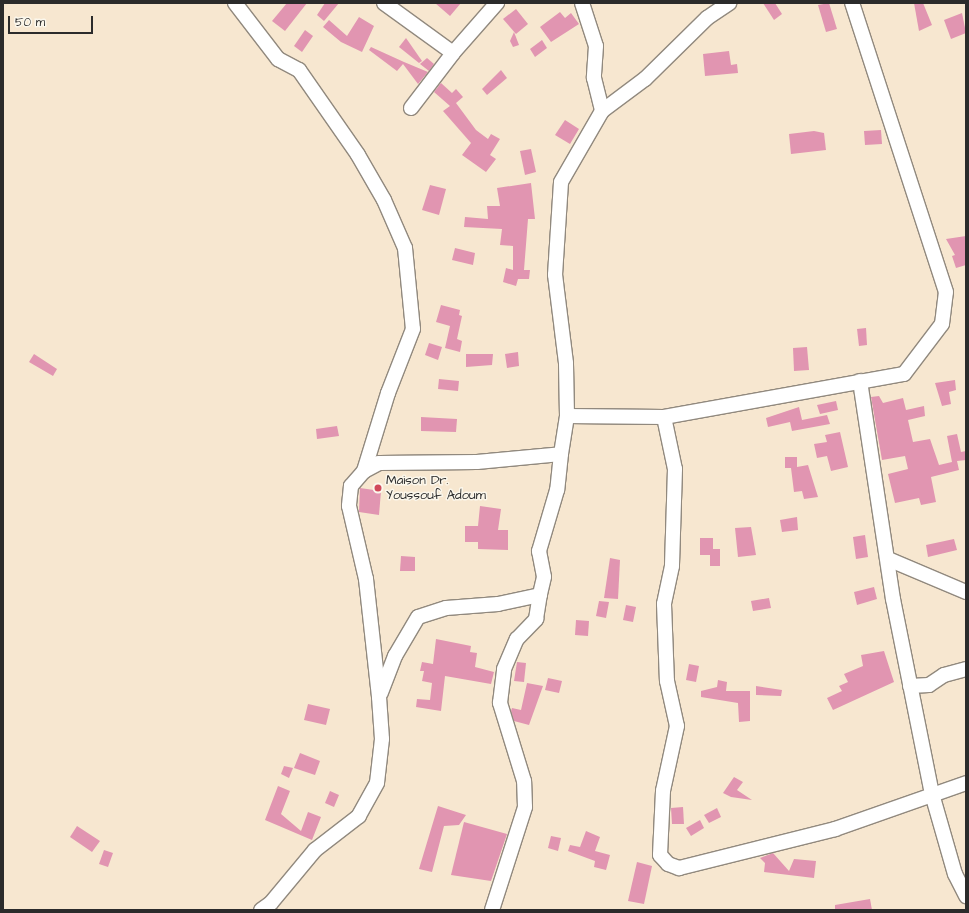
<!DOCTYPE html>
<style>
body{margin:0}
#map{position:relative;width:969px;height:913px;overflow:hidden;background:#f7e7d0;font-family:"Architects Daughter",sans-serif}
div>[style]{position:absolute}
.building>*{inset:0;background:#e195b1}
.roads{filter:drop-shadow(1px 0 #91897e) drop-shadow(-1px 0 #91897e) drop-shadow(0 1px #91897e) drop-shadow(0 -1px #91897e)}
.street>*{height:14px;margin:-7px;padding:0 7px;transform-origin:7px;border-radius:7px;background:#fff}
.dots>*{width:11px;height:11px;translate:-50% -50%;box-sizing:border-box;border:2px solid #fbf7ec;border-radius:50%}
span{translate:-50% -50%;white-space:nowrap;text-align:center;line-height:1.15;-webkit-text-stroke:3px #fbf7ec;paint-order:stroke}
.poi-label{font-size:13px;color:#2b2b2b}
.left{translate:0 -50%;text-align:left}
.frame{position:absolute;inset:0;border:4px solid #2b2b2b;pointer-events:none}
.scale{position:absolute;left:8px;top:16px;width:85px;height:18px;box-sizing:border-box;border:2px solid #2b2b2b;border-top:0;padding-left:5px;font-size:12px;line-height:14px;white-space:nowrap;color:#2b2b2b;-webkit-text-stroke:3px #fbf7ec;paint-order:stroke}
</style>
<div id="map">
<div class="building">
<div style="clip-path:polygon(287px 3px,307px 3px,285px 31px,272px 21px)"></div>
<div style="clip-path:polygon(325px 3px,339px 3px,324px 21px,317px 15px)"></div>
<div style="clip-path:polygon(435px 3px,461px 3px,450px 16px)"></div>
<div style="clip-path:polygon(763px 3px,775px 3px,782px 14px,774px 20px)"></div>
<div style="clip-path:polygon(829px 3px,837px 29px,826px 32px,818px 5px)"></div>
<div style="clip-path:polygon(914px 3px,923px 3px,932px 25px,919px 31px)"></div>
<div style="clip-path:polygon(516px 9px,528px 24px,516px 34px,503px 19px)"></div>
<div style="clip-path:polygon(560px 12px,565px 18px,571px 13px,579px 24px,551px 42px,540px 27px)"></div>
<div style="clip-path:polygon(962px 13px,966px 33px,951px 39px,944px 20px)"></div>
<div style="clip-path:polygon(359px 17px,374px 26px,362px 52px,341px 42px,323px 27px,329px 20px,347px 36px)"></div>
<div style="clip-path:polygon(305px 30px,313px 36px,302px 52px,294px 46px)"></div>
<div style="clip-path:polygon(514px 32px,519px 45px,513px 47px,510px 41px)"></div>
<div style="clip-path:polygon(406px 38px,422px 61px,419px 63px,399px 47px)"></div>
<div style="clip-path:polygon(542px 40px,547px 48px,535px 57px,530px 49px)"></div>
<div style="clip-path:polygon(371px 47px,404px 62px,428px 72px,418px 84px,403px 64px,397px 71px,369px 50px)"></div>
<div style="clip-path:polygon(729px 51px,731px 65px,737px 64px,738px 73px,705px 76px,703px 54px)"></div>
<div style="clip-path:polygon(427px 58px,434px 64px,429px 71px,420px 64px)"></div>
<div style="clip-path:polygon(501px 70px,507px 78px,487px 95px,482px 89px)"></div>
<div style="clip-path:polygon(441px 83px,452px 93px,456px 89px,463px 97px,456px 103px,476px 130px,488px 139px,491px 134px,500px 139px,490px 155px,496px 159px,486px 172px,462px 155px,471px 143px,443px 111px,450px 106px,434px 92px)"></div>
<div style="clip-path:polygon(565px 120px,579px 129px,570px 144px,555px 135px)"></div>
<div style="clip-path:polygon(881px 130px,882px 144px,865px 145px,864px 131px)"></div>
<div style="clip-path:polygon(814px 131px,824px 133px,826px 150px,791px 154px,789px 134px)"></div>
<div style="clip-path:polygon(531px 149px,536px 172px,525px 175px,520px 151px)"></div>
<div style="clip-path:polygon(531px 183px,535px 219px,528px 219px,524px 270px,530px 270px,529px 279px,518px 279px,516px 286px,503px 282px,506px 268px,513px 270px,513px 246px,500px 245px,502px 229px,464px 227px,465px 217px,488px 219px,487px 206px,500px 206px,497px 188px)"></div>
<div style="clip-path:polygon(430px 185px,446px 189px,439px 215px,422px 210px)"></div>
<div style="clip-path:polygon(966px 236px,966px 265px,956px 268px,952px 256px,955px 255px,946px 239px)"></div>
<div style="clip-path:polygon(455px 248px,475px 253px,473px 265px,452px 260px)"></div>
<div style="clip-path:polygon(441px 305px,460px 310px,459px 315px,462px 316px,457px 339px,462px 341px,460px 352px,445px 348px,450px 326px,436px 322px)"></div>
<div style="clip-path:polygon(866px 328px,867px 345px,859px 346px,857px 329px)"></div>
<div style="clip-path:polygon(429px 343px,442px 347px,438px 360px,425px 355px)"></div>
<div style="clip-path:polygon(807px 347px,809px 370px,794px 371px,793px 348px)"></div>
<div style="clip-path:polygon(518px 352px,519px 366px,507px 368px,505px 354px)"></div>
<div style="clip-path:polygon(34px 354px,57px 369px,53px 376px,29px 362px)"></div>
<div style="clip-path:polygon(466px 354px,493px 354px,492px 365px,466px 367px)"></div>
<div style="clip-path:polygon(439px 379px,459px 381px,458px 391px,438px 389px)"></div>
<div style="clip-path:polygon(955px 380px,956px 390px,949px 392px,951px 404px,942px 406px,935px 383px)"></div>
<div style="clip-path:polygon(879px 396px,883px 403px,903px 398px,906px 410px,924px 406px,925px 416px,908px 420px,913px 442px,930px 439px,939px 465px,952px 462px,947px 436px,957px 434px,961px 452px,966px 451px,966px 460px,957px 461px,959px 470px,931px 477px,936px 502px,921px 505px,919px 498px,895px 503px,888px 474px,908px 469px,905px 456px,882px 460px,871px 397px)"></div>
<div style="clip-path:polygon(836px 401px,838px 410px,820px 414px,817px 405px)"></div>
<div style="clip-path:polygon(799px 407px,802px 420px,827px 415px,830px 424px,792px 431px,790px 422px,768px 427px,766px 418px)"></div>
<div style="clip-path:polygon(421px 417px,457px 419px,456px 432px,421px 431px)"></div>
<div style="clip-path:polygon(337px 426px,339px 436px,317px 439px,316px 429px)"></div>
<div style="clip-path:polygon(840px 432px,848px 467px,831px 471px,827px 456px,817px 458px,814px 444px,827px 442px,825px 435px)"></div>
<div style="clip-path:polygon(785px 457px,797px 457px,797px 467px,808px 465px,818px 497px,804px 499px,802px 491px,794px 492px,791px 468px,785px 468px)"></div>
<div style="clip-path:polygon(360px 488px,381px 491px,379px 515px,359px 512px)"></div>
<div style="clip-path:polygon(480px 506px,501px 509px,498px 530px,508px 530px,508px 550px,478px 549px,478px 542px,465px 542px,465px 526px,478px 526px)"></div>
<div style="clip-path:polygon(797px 517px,798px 530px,782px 532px,780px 520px)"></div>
<div style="clip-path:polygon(751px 527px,756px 555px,738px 557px,735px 528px)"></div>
<div style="clip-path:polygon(865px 535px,868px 557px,856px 559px,853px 537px)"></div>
<div style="clip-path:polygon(700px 538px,713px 538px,713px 549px,720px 549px,720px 566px,710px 566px,710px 555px,700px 555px)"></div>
<div style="clip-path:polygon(954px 539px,957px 550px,928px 557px,926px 545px)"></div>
<div style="clip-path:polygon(401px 556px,415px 557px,415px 571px,400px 571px)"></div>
<div style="clip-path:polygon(610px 558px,620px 560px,618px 599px,604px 598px)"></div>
<div style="clip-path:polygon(874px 587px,877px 599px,857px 605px,854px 592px)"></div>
<div style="clip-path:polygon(769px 598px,771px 608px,753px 611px,751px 601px)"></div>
<div style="clip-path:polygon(599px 601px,609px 602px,606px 618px,596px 616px)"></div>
<div style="clip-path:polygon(626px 605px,636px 607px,633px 622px,623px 620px)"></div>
<div style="clip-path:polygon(576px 620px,589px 621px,588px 636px,575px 635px)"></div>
<div style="clip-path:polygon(436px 639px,471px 646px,470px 652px,477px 653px,475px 667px,494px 672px,491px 684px,445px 676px,441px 711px,416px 707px,417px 699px,430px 700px,432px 683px,422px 681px,424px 671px,420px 671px,422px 662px,433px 664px)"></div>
<div style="clip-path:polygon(884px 651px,894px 682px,833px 710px,827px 698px,842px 691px,839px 686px,848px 682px,844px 674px,863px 666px,861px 655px)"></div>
<div style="clip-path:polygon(517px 662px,526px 663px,524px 682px,514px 681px)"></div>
<div style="clip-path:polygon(689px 664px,699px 666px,696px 682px,686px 680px)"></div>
<div style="clip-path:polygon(548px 678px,562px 681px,559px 693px,545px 690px)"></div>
<div style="clip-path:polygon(718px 680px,727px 682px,726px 691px,750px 691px,750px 721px,739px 722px,738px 703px,701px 697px,701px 691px,717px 687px)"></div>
<div style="clip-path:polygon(527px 683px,543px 686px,529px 725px,514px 721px,511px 711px,512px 708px,521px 710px)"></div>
<div style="clip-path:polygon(756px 686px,782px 690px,781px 696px,756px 695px)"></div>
<div style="clip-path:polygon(308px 704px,330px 709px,326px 725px,304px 720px)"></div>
<div style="clip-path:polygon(300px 753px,320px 761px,315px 775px,294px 768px)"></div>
<div style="clip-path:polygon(284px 766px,293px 768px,289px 778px,281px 774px)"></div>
<div style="clip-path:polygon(734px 777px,743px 782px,737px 790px,752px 800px,731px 797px,723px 793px)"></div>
<div style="clip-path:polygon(278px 786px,290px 791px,281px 814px,301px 831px,308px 812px,321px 817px,312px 840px,265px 820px)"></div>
<div style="clip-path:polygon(330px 791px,339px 795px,334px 807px,325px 803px)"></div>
<div style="clip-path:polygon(438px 806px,466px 815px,459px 825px,444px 826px,432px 872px,419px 869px)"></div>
<div style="clip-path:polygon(683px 807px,684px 824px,672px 824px,671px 808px)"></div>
<div style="clip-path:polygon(717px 808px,721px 817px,709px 823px,704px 815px)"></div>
<div style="clip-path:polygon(700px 820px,704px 828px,691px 836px,686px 828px)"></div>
<div style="clip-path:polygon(464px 822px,507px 834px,491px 881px,451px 875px)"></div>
<div style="clip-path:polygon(77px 826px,100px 841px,92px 852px,70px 837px)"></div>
<div style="clip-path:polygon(586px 831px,600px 837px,595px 851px,610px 855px,606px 870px,594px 867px,595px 861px,568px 851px,570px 845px,580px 847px)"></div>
<div style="clip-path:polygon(551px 836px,561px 838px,558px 851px,548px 848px)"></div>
<div style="clip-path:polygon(104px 850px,113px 853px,108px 867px,99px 864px)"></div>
<div style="clip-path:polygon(773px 853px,789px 871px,794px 859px,816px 861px,814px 878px,764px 872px,765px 863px,760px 858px)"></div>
<div style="clip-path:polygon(637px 862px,652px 866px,644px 904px,628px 901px)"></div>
<div style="clip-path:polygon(870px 899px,872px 910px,835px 910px,835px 905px)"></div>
</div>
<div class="roads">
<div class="street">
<div style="left:235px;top:3px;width:71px;rotate:52.5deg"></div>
<div style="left:278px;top:59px;width:24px;rotate:28deg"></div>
<div style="left:299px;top:70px;width:103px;rotate:55.2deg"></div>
<div style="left:358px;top:155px;width:52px;rotate:60deg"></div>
<div style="left:384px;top:200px;width:52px;rotate:66.4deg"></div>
<div style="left:405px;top:248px;width:81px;rotate:84.4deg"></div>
<div style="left:413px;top:329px;width:69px;rotate:111.3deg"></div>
<div style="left:388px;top:393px;width:82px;rotate:107.1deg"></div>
<div style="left:364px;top:471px;width:20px;rotate:131deg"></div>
<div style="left:351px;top:486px;width:20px;rotate:96deg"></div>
<div style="left:349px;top:506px;width:75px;rotate:76.9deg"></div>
<div style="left:366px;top:579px;width:119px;rotate:83.7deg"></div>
<div style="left:379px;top:697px;width:42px;rotate:85.9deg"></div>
<div style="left:382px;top:739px;width:44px;rotate:96.5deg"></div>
<div style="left:377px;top:783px;width:38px;rotate:119deg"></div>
<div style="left:359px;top:816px;width:56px;rotate:142.3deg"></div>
<div style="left:315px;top:850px;width:69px;rotate:129.7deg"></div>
<div style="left:271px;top:903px;width:12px;rotate:145deg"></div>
<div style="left:384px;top:3px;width:85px;rotate:35.9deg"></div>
<div style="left:582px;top:3px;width:45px;rotate:72deg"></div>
<div style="left:596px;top:46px;width:32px;rotate:94deg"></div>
<div style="left:594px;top:78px;width:34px;rotate:76deg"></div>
<div style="left:411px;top:108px;width:69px;rotate:-52.6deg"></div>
<div style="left:453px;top:53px;width:67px;rotate:-48.7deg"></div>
<div style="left:860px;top:381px;width:220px;rotate:81.4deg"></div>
<div style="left:893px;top:599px;width:199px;rotate:78.7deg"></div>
<div style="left:932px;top:794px;width:83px;rotate:74deg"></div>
<div style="left:955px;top:874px;width:25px;rotate:63deg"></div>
<div style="left:567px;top:416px;width:97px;rotate:0.6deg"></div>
<div style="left:664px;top:417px;width:53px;rotate:78.1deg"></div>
<div style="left:675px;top:469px;width:97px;rotate:91.8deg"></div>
<div style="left:672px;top:566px;width:39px;rotate:102deg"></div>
<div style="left:664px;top:604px;width:77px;rotate:87.8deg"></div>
<div style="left:667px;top:681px;width:46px;rotate:77.5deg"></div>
<div style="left:677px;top:726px;width:66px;rotate:102.2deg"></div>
<div style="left:663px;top:791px;width:64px;rotate:92.7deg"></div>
<div style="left:660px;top:855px;width:12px;rotate:48deg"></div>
<div style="left:668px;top:864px;width:12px;rotate:20deg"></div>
<div style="left:679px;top:868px;width:161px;rotate:-14deg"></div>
<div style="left:835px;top:829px;width:139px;rotate:-19.3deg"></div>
<div style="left:664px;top:417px;width:244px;rotate:-10.2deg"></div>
<div style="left:904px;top:374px;width:63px;rotate:-52.8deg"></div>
<div style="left:942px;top:324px;width:32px;rotate:-83deg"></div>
<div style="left:946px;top:292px;width:304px;rotate:-108deg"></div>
<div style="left:561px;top:454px;width:38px;rotate:-81deg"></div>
<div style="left:567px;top:416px;width:53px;rotate:-91.1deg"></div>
<div style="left:566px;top:363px;width:89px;rotate:-97.1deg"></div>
<div style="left:555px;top:275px;width:93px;rotate:-86.3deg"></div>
<div style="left:561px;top:182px;width:82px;rotate:-60deg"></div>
<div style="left:602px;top:111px;width:54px;rotate:-36.7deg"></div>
<div style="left:645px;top:79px;width:87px;rotate:-44.5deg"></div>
<div style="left:707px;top:18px;width:27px;rotate:-34deg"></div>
<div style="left:364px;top:471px;width:17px;rotate:-28deg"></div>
<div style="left:379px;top:463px;width:98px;rotate:-0.6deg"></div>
<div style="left:477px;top:462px;width:84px;rotate:-5.4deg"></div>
<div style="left:561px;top:454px;width:36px;rotate:96deg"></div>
<div style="left:557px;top:490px;width:64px;rotate:106.4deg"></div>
<div style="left:539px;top:551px;width:26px;rotate:79deg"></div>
<div style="left:544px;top:577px;width:18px;rotate:103deg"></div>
<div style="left:540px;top:595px;width:43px;rotate:167.9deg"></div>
<div style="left:498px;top:604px;width:52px;rotate:175.6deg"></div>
<div style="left:446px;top:608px;width:29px;rotate:162deg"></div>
<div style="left:418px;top:617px;width:45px;rotate:120.5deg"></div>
<div style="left:395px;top:656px;width:40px;rotate:111deg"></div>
<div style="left:888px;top:559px;width:85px;rotate:22.9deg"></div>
<div style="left:910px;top:686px;width:19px;rotate:-3deg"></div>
<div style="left:929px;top:685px;width:18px;rotate:-34deg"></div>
<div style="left:944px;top:675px;width:23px;rotate:-15deg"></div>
<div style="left:492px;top:910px;width:108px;rotate:-72.2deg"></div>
<div style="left:525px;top:807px;width:26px;rotate:-92deg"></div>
<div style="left:524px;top:781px;width:82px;rotate:-107.1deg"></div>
<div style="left:500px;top:703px;width:34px;rotate:-83deg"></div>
<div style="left:504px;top:669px;width:33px;rotate:-67deg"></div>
<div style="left:517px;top:639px;width:28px;rotate:-46deg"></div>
<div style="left:536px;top:619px;width:24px;rotate:-81deg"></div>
</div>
</div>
<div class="dots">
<div style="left:378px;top:488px;background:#d1495b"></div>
</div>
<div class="poi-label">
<span class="left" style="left:386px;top:488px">Maison Dr.<br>Youssouf Adoum</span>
</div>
<div class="frame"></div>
<div class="scale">50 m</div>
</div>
